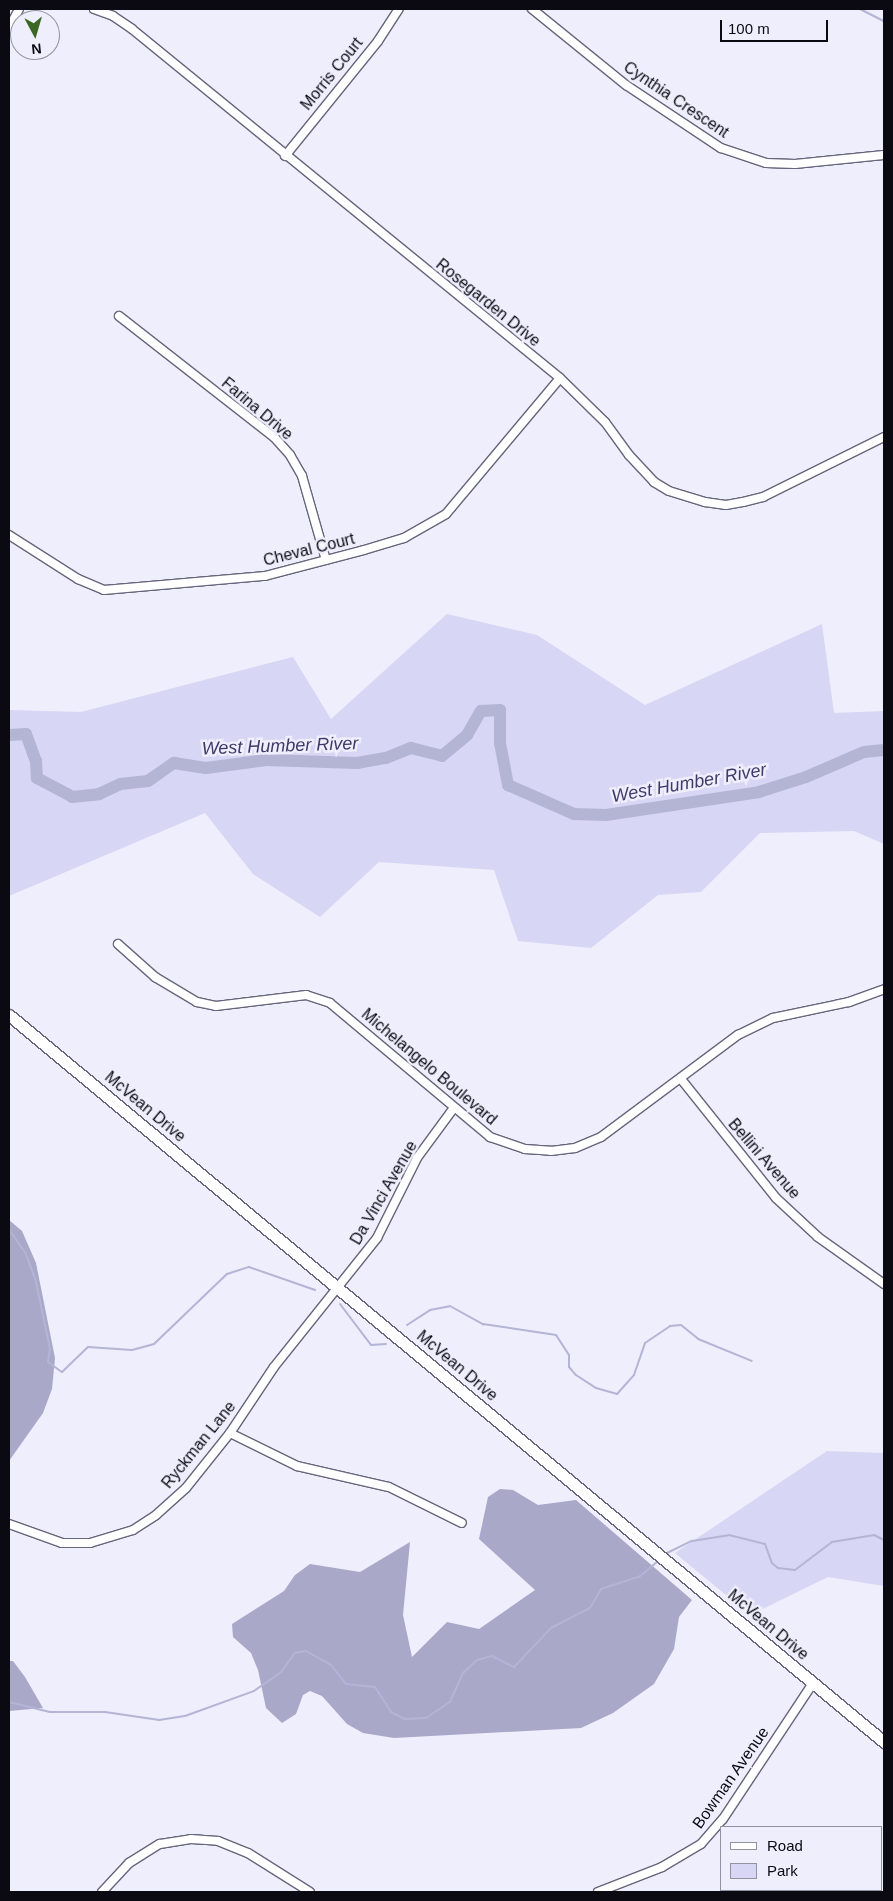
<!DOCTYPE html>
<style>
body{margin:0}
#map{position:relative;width:893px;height:1901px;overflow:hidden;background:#eeeefd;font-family:Helvetica,sans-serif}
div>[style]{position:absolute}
.green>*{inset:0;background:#d7d6f4}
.forest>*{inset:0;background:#a9a8c9}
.stream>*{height:2px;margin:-1px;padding:0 1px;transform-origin:1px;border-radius:1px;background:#b4b4d5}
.river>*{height:12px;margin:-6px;padding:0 6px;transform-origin:6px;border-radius:6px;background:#b4b4d5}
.roads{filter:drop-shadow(1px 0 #66657b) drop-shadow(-1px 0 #66657b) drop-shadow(0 1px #66657b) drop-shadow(0 -1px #66657b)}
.street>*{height:8px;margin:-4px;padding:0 4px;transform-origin:4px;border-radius:4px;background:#fff}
.secondary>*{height:11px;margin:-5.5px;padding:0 5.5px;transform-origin:5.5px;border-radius:5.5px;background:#fff}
span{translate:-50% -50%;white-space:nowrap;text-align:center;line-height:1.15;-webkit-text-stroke:5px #eeeefd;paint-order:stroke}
.street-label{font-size:16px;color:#0b0a12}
.water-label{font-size:18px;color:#3f3a69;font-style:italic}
.frame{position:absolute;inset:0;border:10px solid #0b0a12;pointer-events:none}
.legend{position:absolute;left:720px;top:1826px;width:162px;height:65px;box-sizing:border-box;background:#eeeefd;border:1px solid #93939f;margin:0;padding:6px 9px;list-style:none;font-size:15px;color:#0b0a12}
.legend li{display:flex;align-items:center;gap:10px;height:25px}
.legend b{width:25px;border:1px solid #93939f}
.north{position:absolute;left:10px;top:10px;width:50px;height:50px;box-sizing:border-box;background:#eeeefd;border:1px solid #93939f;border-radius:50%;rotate:174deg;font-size:14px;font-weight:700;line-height:20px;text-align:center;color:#0b0a12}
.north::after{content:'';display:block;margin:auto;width:18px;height:22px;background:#3b6624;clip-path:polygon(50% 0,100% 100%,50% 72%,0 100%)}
.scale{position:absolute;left:720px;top:20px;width:108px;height:22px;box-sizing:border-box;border:2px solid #0b0a12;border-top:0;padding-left:6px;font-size:15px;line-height:18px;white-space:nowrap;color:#0b0a12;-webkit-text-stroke:4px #eeeefd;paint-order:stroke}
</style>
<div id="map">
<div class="green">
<div style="clip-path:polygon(447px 614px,537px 635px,645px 705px,822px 624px,834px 713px,884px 711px,884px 844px,854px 831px,760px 833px,701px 892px,658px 895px,591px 948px,518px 941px,494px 870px,379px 862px,320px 917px,253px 874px,205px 813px,9px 896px,9px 710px,81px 712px,293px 657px,331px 719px)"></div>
<div style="clip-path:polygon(827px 1451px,884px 1453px,884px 1586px,828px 1577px,750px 1615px,675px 1553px)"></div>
</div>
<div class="forest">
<div style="clip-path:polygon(9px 1220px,22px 1231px,36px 1263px,55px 1358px,52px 1389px,43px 1413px,9px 1461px)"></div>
<div style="clip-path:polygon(500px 1489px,513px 1490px,538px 1505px,576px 1500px,692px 1600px,679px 1617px,674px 1649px,654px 1684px,613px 1713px,581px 1728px,394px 1738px,363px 1733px,347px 1724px,322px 1696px,310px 1691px,303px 1695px,296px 1714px,282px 1723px,266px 1708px,258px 1670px,251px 1653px,233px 1637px,232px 1624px,284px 1591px,295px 1575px,310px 1564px,360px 1572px,410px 1542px,403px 1615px,412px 1657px,447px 1622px,479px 1629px,535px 1590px,479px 1539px,488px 1497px)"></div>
<div style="clip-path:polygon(9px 1661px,13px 1661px,25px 1677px,43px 1708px,9px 1711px)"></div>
</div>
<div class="stream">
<div style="left:860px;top:9px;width:27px;rotate:27deg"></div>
<div style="left:10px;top:1231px;width:28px;rotate:55deg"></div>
<div style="left:26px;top:1254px;width:30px;rotate:70deg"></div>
<div style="left:36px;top:1282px;width:68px;rotate:78.2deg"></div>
<div style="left:50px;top:1349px;width:13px;rotate:99deg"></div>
<div style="left:48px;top:1362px;width:17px;rotate:36deg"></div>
<div style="left:62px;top:1372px;width:36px;rotate:-44deg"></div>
<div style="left:88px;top:1347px;width:44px;rotate:3.9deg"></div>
<div style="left:132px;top:1350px;width:23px;rotate:-15deg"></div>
<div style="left:154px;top:1344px;width:101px;rotate:-43.8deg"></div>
<div style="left:227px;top:1274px;width:23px;rotate:-18deg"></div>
<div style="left:249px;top:1267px;width:70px;rotate:19.2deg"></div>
<div style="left:340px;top:1304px;width:51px;rotate:52.9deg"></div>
<div style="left:371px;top:1345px;width:15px;rotate:-4deg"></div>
<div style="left:407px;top:1325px;width:27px;rotate:-33deg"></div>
<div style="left:430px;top:1310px;width:20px;rotate:-11deg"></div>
<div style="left:450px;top:1306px;width:38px;rotate:29deg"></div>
<div style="left:483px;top:1324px;width:74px;rotate:8.6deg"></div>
<div style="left:556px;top:1335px;width:24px;rotate:57deg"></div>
<div style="left:569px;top:1355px;width:12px;rotate:90deg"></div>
<div style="left:569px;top:1367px;width:11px;rotate:49deg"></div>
<div style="left:576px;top:1375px;width:24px;rotate:33deg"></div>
<div style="left:596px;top:1388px;width:22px;rotate:16deg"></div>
<div style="left:617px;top:1394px;width:25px;rotate:-48deg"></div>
<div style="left:634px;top:1375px;width:34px;rotate:-71deg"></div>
<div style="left:645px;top:1343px;width:30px;rotate:-34deg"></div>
<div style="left:670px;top:1326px;width:11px;rotate:-5deg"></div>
<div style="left:681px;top:1325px;width:22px;rotate:39deg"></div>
<div style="left:698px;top:1339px;width:58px;rotate:22.2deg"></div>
<div style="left:667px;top:1553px;width:28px;rotate:-26deg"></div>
<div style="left:692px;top:1541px;width:37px;rotate:-9deg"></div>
<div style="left:729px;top:1535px;width:37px;rotate:14deg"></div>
<div style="left:765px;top:1544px;width:20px;rotate:70deg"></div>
<div style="left:772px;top:1563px;width:8px;rotate:40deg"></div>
<div style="left:778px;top:1568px;width:17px;rotate:7deg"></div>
<div style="left:795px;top:1570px;width:46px;rotate:-37.1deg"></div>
<div style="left:832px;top:1542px;width:43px;rotate:-9.5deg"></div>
<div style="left:874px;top:1535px;width:11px;rotate:27deg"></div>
<div style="left:9px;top:1702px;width:42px;rotate:13.7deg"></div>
<div style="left:50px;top:1712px;width:55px"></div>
<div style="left:105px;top:1712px;width:55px;rotate:8.4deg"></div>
<div style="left:159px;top:1720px;width:26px;rotate:-9deg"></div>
<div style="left:185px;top:1716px;width:73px;rotate:-19.9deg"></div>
<div style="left:254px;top:1691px;width:33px;rotate:-35deg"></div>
<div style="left:281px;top:1672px;width:24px;rotate:-54deg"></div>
<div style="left:295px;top:1653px;width:11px;rotate:-10deg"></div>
<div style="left:306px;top:1651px;width:29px;rotate:29deg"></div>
<div style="left:331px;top:1665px;width:24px;rotate:52deg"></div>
<div style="left:346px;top:1684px;width:29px;rotate:6deg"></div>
<div style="left:375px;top:1687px;width:30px;rotate:57deg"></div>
<div style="left:391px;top:1712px;width:16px;rotate:27deg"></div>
<div style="left:405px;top:1719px;width:21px;rotate:-3deg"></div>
<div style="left:426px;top:1718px;width:29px;rotate:-34deg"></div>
<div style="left:450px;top:1702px;width:32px;rotate:-66deg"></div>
<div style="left:463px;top:1673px;width:19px;rotate:-43deg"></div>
<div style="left:477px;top:1660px;width:16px;rotate:-15deg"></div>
<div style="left:492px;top:1656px;width:25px;rotate:27deg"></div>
<div style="left:514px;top:1667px;width:54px;rotate:-46.5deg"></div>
<div style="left:551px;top:1628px;width:44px;rotate:-27.1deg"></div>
<div style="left:590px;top:1608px;width:22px;rotate:-60deg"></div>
<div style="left:601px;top:1589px;width:40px;rotate:-18deg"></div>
<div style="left:639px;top:1577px;width:23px;rotate:-40deg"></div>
</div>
<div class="river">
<div style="left:9px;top:735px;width:17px;rotate:-3deg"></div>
<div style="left:26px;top:734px;width:29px;rotate:70deg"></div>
<div style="left:36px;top:761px;width:17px;rotate:87deg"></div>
<div style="left:37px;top:778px;width:40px;rotate:28deg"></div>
<div style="left:72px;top:797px;width:27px;rotate:-6deg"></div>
<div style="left:99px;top:794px;width:23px;rotate:-25deg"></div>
<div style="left:120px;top:784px;width:28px;rotate:-6deg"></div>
<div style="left:148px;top:781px;width:32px;rotate:-35deg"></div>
<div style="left:174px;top:763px;width:32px;rotate:9deg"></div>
<div style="left:206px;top:768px;width:61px;rotate:-7.6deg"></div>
<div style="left:266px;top:760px;width:91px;rotate:1.9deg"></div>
<div style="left:357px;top:763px;width:29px;rotate:-10deg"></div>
<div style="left:386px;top:758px;width:27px;rotate:-22deg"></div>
<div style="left:411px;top:748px;width:32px;rotate:14deg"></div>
<div style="left:442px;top:756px;width:33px;rotate:-40deg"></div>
<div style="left:467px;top:735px;width:28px;rotate:-60deg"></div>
<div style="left:481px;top:711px;width:19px;rotate:-3deg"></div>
<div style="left:500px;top:710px;width:33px;rotate:90deg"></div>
<div style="left:500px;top:743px;width:43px;rotate:79.2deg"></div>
<div style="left:508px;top:785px;width:72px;rotate:23.7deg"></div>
<div style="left:574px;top:814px;width:32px;rotate:2deg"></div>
<div style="left:606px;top:815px;width:155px;rotate:-8.5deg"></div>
<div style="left:759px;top:792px;width:49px;rotate:-17.7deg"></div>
<div style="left:806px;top:777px;width:63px;rotate:-23.3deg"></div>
<div style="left:864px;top:752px;width:20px;rotate:-6deg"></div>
</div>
<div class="roads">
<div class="street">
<div style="left:94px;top:9px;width:20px;rotate:20deg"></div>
<div style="left:113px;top:16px;width:23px;rotate:34deg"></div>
<div style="left:132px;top:29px;width:552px;rotate:39.19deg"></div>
<div style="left:560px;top:378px;width:63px;rotate:44.4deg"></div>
<div style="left:605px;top:422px;width:41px;rotate:54deg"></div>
<div style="left:629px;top:455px;width:37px;rotate:47deg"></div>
<div style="left:654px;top:482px;width:17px;rotate:31deg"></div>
<div style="left:669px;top:491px;width:38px;rotate:17deg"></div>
<div style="left:705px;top:502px;width:21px;rotate:8deg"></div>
<div style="left:726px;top:505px;width:17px;rotate:-10deg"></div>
<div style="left:743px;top:502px;width:21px;rotate:-14deg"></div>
<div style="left:763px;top:497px;width:135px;rotate:-26.4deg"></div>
<div style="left:532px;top:9px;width:121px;rotate:39deg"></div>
<div style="left:626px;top:85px;width:114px;rotate:33.6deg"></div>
<div style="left:721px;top:148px;width:47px;rotate:18.4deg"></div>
<div style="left:766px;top:163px;width:29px;rotate:2deg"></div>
<div style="left:795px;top:164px;width:89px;rotate:-5.8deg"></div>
<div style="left:9px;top:28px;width:21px;rotate:-62deg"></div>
<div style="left:285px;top:156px;width:148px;rotate:-51deg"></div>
<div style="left:378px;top:41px;width:38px;rotate:-57deg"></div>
<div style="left:119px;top:316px;width:197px;rotate:38deg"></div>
<div style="left:274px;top:437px;width:24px;rotate:48deg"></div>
<div style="left:290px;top:455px;width:24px;rotate:60deg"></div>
<div style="left:302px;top:476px;width:87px;rotate:74.1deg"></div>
<div style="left:9px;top:535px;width:82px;rotate:32.5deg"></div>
<div style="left:78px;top:579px;width:28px;rotate:23deg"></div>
<div style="left:104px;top:590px;width:162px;rotate:-5deg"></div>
<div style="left:265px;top:576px;width:102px;rotate:-14.7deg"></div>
<div style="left:364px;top:550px;width:42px;rotate:-16.7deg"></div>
<div style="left:404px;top:538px;width:48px;rotate:-29.7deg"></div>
<div style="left:446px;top:514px;width:177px;rotate:-50deg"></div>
<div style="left:118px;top:944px;width:50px;rotate:41.7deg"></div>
<div style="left:155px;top:977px;width:49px;rotate:30.8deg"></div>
<div style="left:197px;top:1002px;width:19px;rotate:12deg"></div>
<div style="left:216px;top:1006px;width:91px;rotate:-7deg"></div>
<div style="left:306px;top:995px;width:25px;rotate:18deg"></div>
<div style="left:330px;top:1003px;width:209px;rotate:39.9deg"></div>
<div style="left:490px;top:1137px;width:37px;rotate:19deg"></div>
<div style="left:525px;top:1149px;width:26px;rotate:4deg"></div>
<div style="left:551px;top:1151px;width:24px;rotate:-7deg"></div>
<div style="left:575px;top:1148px;width:28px;rotate:-23deg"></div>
<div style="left:601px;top:1137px;width:171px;rotate:-36.7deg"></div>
<div style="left:738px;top:1035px;width:39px;rotate:-26deg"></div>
<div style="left:773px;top:1018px;width:78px;rotate:-11.9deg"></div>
<div style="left:849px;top:1002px;width:37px;rotate:-20deg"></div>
<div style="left:681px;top:1079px;width:152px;rotate:51.4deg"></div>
<div style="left:776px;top:1198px;width:57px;rotate:42.9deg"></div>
<div style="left:818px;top:1237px;width:81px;rotate:35.5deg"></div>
<div style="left:230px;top:1433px;width:75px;rotate:26.2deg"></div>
<div style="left:297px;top:1466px;width:94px;rotate:12.9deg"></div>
<div style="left:389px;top:1487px;width:81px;rotate:26.3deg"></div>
<div style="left:9px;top:1524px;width:56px;rotate:19.7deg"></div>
<div style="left:62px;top:1543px;width:28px"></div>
<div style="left:90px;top:1543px;width:45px;rotate:-16.8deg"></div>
<div style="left:133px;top:1530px;width:27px;rotate:-33deg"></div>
<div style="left:156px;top:1515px;width:40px;rotate:-42deg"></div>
<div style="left:186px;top:1488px;width:70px;rotate:-51.3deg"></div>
<div style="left:230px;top:1433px;width:79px;rotate:-56.3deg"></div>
<div style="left:274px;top:1367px;width:165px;rotate:-51.4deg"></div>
<div style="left:377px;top:1238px;width:89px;rotate:-63.4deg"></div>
<div style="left:417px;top:1158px;width:61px;rotate:-53.7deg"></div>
<div style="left:102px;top:1892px;width:40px;rotate:-47deg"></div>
<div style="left:129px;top:1863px;width:36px;rotate:-32deg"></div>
<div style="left:160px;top:1844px;width:31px;rotate:-9deg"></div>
<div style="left:191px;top:1839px;width:27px;rotate:4deg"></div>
<div style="left:218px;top:1841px;width:32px;rotate:22deg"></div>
<div style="left:248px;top:1853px;width:73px;rotate:32.2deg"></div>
<div style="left:598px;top:1892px;width:69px;rotate:-21.3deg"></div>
<div style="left:662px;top:1867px;width:45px;rotate:-30.5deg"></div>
<div style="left:701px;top:1844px;width:33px;rotate:-49deg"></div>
<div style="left:723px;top:1819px;width:163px;rotate:-56.5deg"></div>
</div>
<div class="secondary">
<div style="left:9px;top:1015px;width:1138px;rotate:39.72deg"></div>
</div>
</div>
<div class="street-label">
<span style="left:332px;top:74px;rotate:-51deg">Morris Court</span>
<span style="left:676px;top:100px;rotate:34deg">Cynthia Crescent</span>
<span style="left:488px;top:303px;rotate:39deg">Rosegarden Drive</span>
<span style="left:257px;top:409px;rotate:40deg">Farina Drive</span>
<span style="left:309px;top:550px;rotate:-14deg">Cheval Court</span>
<span style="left:429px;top:1067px;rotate:40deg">Michelangelo Boulevard</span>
<span style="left:145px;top:1107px;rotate:40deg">McVean Drive</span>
<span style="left:764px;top:1159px;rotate:49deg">Bellini Avenue</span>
<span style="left:384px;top:1193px;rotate:-60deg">Da Vinci Avenue</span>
<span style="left:457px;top:1366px;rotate:40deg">McVean Drive</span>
<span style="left:199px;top:1445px;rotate:-51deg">Ryckman Lane</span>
<span style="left:768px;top:1625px;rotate:40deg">McVean Drive</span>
<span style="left:731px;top:1778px;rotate:-55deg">Bowman Avenue</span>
</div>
<div class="water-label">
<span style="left:280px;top:746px;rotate:-2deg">West Humber River</span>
<span style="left:689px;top:783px;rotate:-10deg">West Humber River</span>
</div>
<div class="frame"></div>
<ul class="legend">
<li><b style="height:6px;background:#fff"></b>Road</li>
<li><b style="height:14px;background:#d7d6f4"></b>Park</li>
</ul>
<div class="north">N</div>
<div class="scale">100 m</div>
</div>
